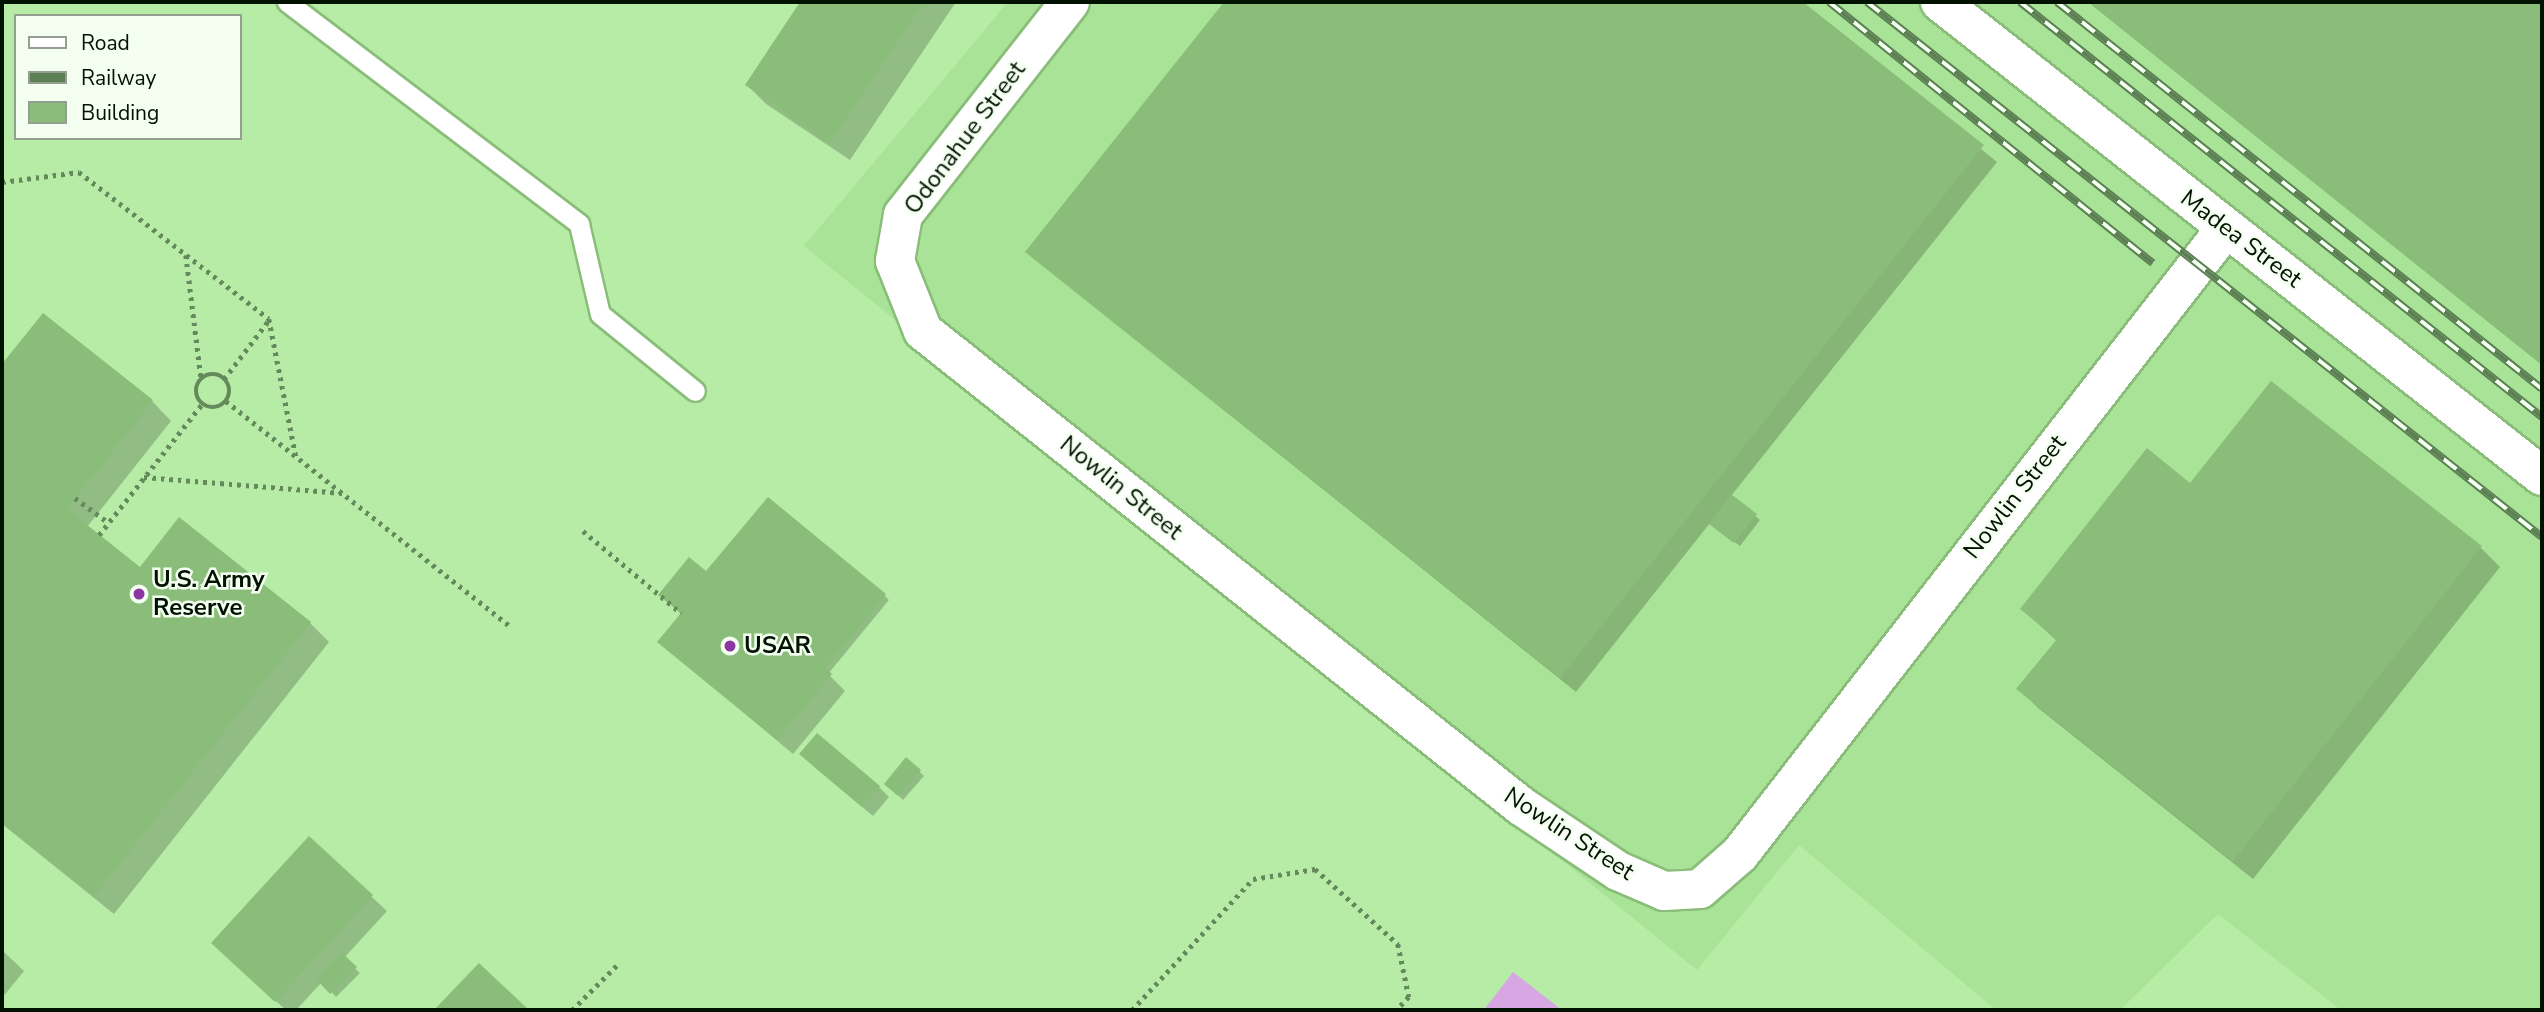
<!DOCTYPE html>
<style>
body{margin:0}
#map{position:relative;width:2544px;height:1012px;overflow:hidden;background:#b6eca6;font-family:"Nunito Sans",sans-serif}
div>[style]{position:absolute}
.built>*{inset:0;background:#a9e397}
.green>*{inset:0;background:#d6a7e3}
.shadow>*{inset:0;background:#0003}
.building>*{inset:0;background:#89bd79}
.path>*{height:4.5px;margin-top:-2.25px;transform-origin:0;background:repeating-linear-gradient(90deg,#648a5b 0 3.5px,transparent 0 8.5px)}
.path>.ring{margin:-2.25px;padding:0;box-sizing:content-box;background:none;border:4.5px solid #648a5b;border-radius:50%}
.roads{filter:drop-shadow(2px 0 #89bd79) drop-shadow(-2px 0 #89bd79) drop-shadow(0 2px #89bd79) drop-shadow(0 -2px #89bd79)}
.lane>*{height:19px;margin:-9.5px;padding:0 9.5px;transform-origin:9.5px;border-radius:9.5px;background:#fff}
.street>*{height:38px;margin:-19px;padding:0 19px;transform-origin:19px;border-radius:19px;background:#fff}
.rail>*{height:8px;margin-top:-4px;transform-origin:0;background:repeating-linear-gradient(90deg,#f4fff1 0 16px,#5c8054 0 32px);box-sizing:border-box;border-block:2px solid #5c8054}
.dots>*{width:19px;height:19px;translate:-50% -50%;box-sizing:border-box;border:4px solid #f4fff1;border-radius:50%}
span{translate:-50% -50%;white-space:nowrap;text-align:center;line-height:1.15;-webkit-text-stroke:5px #f4fff1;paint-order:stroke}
.street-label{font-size:24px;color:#011200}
.poi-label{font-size:24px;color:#011200;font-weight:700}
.left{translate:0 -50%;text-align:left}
.frame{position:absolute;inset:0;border:4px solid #011200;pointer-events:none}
.legend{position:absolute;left:14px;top:14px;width:228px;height:126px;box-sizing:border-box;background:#f4fff1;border:2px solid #93a091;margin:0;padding:9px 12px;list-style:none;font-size:21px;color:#011200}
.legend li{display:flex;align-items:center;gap:14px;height:35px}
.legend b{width:35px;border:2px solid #93a091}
</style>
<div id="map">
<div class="built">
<div style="clip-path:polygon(1008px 2px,2542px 2px,2542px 1010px,2341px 1010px,2218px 914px,2120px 1010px,1996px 1010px,1799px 845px,1697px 970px,804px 246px)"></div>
</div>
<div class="green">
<div style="clip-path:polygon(1513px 972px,1562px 1010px,1484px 1010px)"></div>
</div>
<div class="shadow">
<div style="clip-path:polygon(803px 2px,956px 2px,850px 160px,766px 104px,747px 85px)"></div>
<div style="clip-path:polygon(1226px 2px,1800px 2px,1997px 162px,1731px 496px,1760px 520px,1740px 546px,1710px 523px,1576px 692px,1027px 252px)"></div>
<div style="clip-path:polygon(2088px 2px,2542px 2px,2542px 365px)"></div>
<div style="clip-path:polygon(43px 315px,152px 401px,171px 421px,87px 527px,140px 569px,310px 623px,329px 642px,114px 914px,2px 824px,2px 367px)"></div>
<div style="clip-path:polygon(2272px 383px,2481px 548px,2500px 567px,2253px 879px,2038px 708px,2019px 689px,2057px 641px,2022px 609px,2191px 486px)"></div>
<div style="clip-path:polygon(707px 574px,884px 595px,889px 600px,828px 674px,845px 691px,793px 754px,660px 642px,682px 615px,660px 594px)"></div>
<div style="clip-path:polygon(812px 765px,879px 787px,889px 797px,873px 816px)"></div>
<div style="clip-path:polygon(919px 771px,924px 776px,903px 800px,886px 784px)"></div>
<div style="clip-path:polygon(309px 839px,387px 911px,344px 958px,360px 973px,336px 997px,322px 982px,296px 1010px,286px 1010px,228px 958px)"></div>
<div style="clip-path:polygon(2px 950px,24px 971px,2px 998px)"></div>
</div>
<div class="building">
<div style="clip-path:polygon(800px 2px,924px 2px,830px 143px,745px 85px)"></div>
<div style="clip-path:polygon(1224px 2px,1803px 2px,1984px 145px,1560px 678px,1025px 252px)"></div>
<div style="clip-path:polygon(2089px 2px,2542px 2px,2542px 364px)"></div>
<div style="clip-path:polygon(43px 313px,153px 400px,67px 509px,140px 567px,179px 517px,311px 622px,94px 896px,2px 823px,2px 364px)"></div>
<div style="clip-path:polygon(2271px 381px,2482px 546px,2233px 861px,2016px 689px,2057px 639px,2020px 609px,2147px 448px,2190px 483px)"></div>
<div style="clip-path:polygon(1731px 494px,1757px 514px,1734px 543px,1709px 524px)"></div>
<div style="clip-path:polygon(768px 497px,886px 594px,825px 668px,832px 674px,777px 740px,657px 642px,681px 613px,658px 595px,689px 557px,706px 571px)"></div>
<div style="clip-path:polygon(817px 733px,880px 786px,862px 807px,799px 754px)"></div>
<div style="clip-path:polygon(906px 757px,921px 770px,898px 796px,884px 784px)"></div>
<div style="clip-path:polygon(309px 836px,373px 895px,275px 1002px,211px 943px)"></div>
<div style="clip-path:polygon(342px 953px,357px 967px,330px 994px,316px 979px)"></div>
<div style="clip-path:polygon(479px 963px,529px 1010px,434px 1010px)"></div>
</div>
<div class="path">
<div style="left:2px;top:182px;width:78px;rotate:-7.4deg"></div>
<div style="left:79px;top:172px;width:240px;rotate:37.7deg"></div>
<div style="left:269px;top:319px;width:140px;rotate:78.9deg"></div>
<div style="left:186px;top:255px;width:124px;rotate:83deg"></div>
<div class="ring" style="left:196px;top:374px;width:29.5px;height:29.5px"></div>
<div style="left:224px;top:379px;width:74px;rotate:-52.7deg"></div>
<div style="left:226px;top:401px;width:361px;rotate:38.4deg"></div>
<div style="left:144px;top:477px;width:199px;rotate:4.6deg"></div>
<div style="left:75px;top:498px;width:42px;rotate:36.3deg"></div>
<div style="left:583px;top:531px;width:128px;rotate:39.9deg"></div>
<div style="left:99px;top:535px;width:167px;rotate:-51.8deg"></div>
<div style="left:572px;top:1010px;width:64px;rotate:-45deg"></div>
<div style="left:1132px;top:1010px;width:178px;rotate:-47.3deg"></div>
<div style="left:1253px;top:879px;width:63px;rotate:-9.2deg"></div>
<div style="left:1315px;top:869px;width:112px;rotate:42.1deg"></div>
<div style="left:1398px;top:944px;width:54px;rotate:78.3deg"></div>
<div style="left:1409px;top:997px;width:18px;rotate:133deg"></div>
</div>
<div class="roads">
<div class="lane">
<div style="left:287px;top:2px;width:367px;rotate:37.2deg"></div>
<div style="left:579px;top:224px;width:92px;rotate:76.9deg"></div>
<div style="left:600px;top:314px;width:122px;rotate:39deg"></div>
</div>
<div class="street">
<div style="left:1070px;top:2px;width:271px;rotate:128.1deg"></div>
<div style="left:903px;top:215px;width:47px;rotate:99.9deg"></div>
<div style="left:895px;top:261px;width:75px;rotate:68.2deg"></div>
<div style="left:923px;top:331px;width:764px;rotate:38.46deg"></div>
<div style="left:1521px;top:806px;width:117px;rotate:33.8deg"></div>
<div style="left:1618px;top:871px;width:50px;rotate:23.5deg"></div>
<div style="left:1664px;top:891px;width:36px;rotate:-3deg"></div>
<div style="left:1700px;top:889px;width:53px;rotate:-41.2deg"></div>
<div style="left:1740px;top:854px;width:793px;rotate:-52.18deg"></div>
<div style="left:1940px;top:2px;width:766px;rotate:38.22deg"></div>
</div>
</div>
<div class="rail">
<div style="left:1829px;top:2px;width:416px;rotate:38.9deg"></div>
<div style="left:1867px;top:2px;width:861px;rotate:38.4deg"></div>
<div style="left:2020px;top:2px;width:667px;rotate:38.49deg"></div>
<div style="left:2057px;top:2px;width:620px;rotate:38.59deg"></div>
</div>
<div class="dots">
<div style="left:139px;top:594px;background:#8c36a3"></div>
<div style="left:730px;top:646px;background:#8c36a3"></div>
</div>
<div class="street-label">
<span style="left:965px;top:138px;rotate:-53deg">Odonahue Street</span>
<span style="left:2241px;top:239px;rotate:37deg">Madea Street</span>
<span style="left:1121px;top:488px;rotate:39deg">Nowlin Street</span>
<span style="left:2015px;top:497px;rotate:-52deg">Nowlin Street</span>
<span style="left:1569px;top:834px;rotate:33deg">Nowlin Street</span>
</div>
<div class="poi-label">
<span class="left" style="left:153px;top:594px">U.S. Army<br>Reserve</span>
<span class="left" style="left:744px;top:646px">USAR</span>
</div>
<div class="frame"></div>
<ul class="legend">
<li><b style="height:9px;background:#fff"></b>Road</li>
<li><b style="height:9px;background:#5c8054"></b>Railway</li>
<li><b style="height:19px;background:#89bd79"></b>Building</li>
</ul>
</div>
